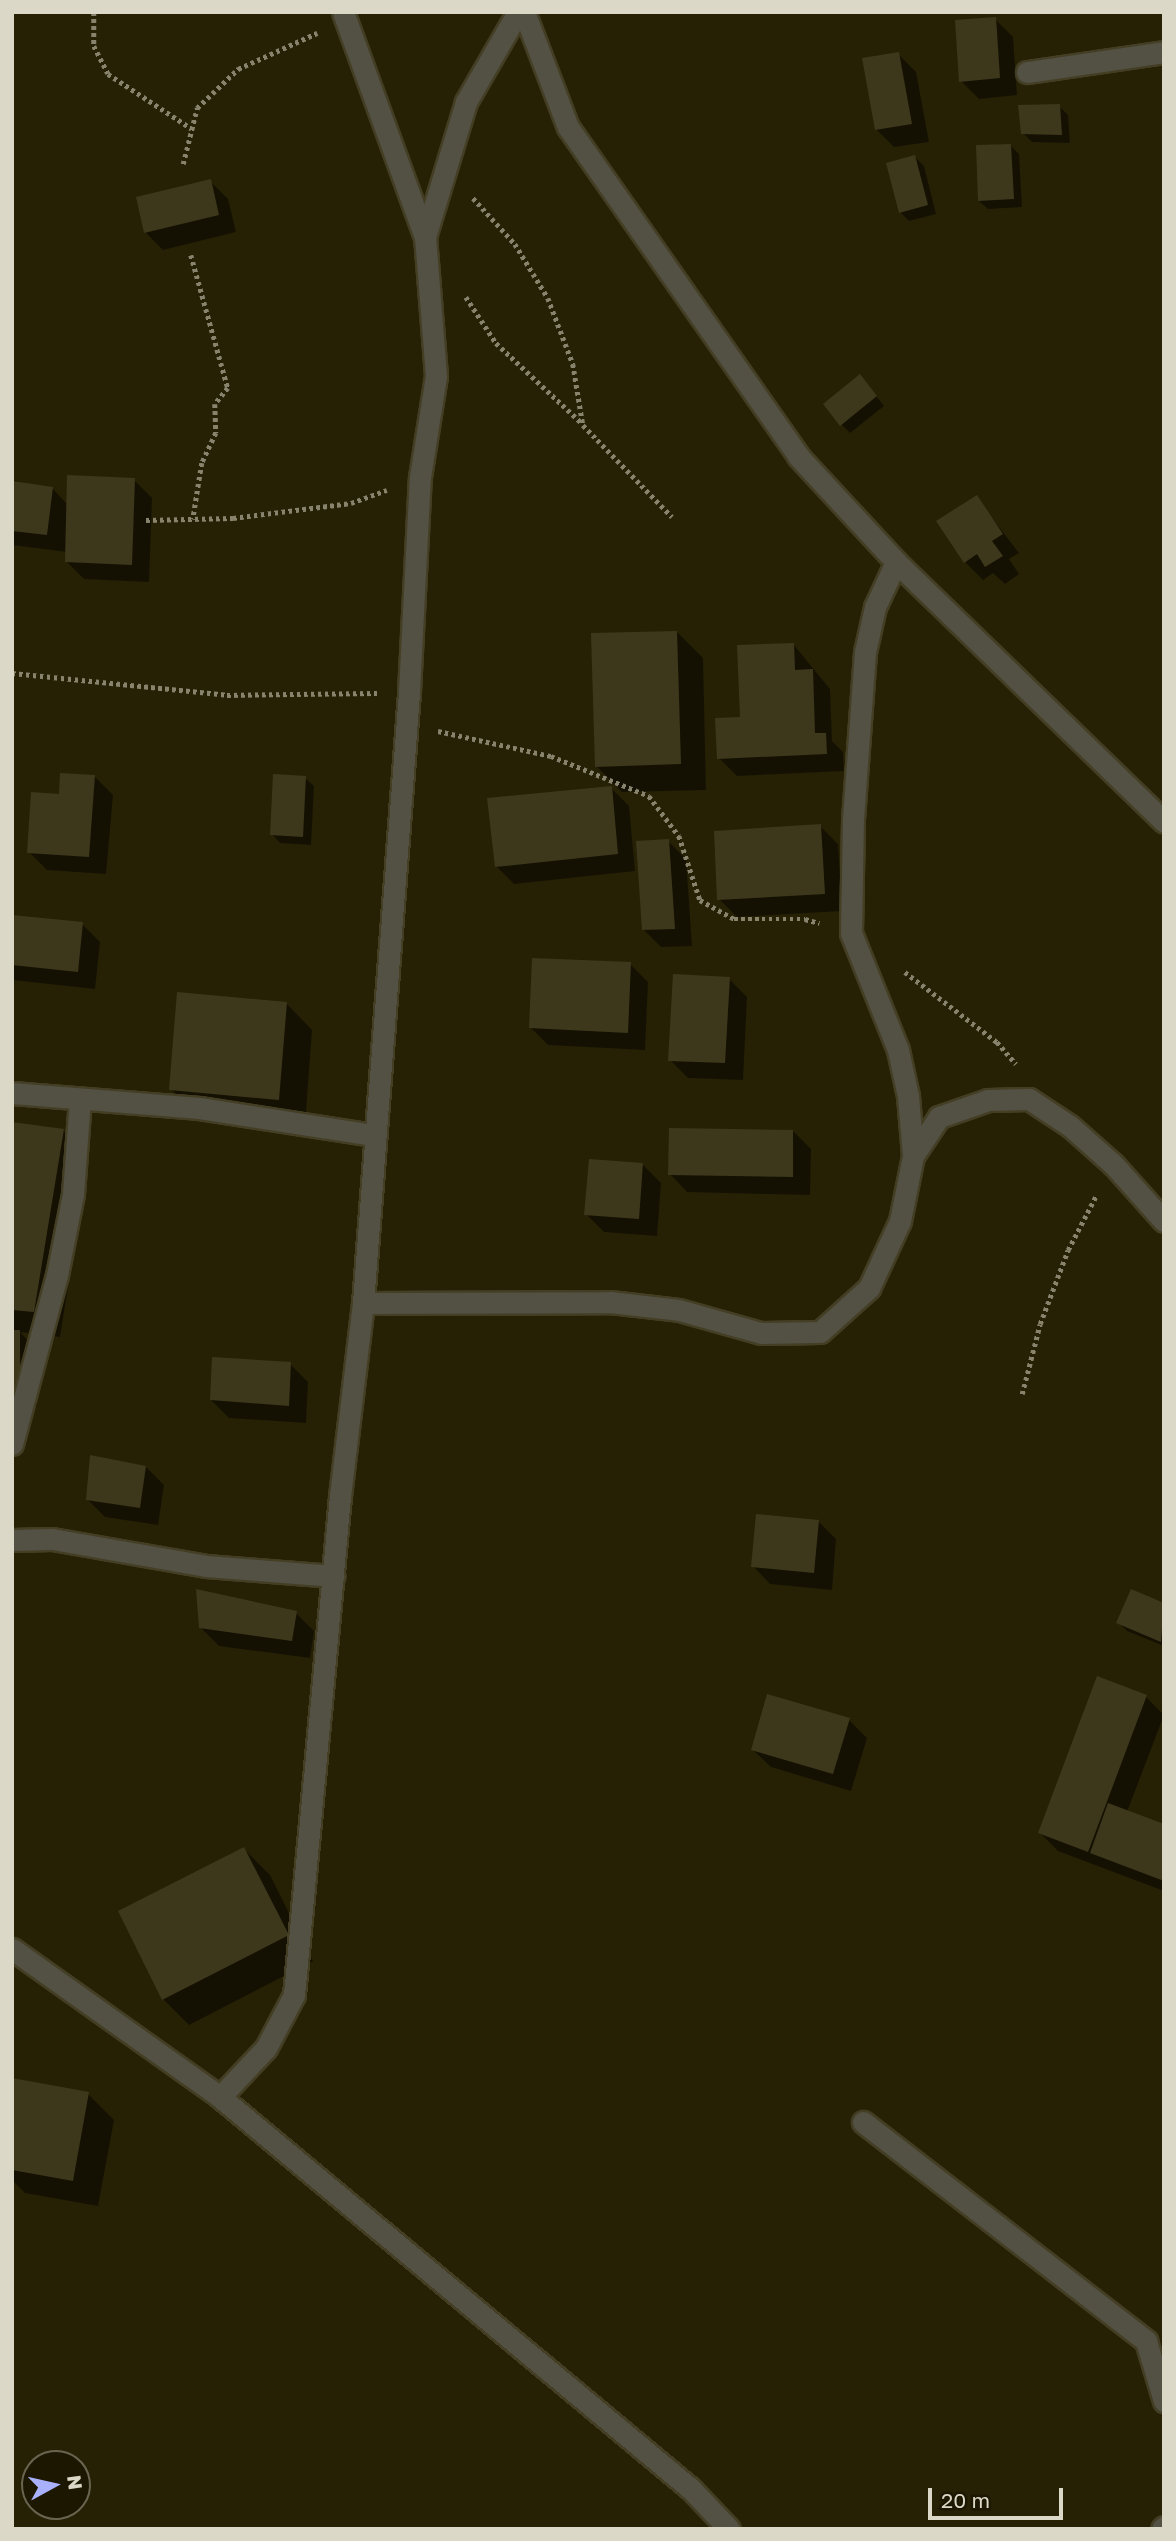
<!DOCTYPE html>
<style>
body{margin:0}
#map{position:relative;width:1176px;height:2541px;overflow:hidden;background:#262105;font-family:"Golos Text",sans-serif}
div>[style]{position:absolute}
.shadow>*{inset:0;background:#0007}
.building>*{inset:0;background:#3d381c}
.path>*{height:4.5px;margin-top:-2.25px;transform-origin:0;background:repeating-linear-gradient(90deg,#87836d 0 3.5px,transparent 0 7px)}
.roads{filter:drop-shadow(2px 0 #433e24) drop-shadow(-2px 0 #433e24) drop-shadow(0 2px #433e24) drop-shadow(0 -2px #433e24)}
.street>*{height:21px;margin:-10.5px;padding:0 10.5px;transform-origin:10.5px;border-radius:10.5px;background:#535144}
span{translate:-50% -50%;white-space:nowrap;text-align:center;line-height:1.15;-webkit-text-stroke:5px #1c1700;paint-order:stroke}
.frame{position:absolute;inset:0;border:14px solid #dbd8c8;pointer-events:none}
.north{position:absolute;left:21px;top:2450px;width:70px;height:70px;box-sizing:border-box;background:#1c1700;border:2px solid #686450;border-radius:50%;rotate:82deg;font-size:19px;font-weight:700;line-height:28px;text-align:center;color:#dbd8c8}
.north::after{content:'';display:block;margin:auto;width:24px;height:32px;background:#a9b0fc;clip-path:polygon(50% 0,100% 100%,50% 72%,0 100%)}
.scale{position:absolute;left:928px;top:2488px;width:135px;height:32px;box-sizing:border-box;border:4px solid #dbd8c8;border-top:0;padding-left:9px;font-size:21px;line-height:24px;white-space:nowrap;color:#dbd8c8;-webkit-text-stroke:5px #1c1700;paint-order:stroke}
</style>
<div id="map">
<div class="shadow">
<div style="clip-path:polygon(995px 19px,1013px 37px,1017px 95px,979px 99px,961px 81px)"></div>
<div style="clip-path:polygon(898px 54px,916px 72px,929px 142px,894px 147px,876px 129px)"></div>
<div style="clip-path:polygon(1059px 106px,1068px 115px,1070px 143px,1032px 142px,1023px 133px)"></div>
<div style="clip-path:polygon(1010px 145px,1019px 154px,1022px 207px,988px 209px,979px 201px)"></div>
<div style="clip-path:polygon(915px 157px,924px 166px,936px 214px,909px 221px,900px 212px)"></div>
<div style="clip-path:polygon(210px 181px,228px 199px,236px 232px,163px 250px,145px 232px)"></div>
<div style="clip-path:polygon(860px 376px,884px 406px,850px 433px,842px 425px)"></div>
<div style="clip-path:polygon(134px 480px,152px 498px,149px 582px,84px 579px,66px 561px,67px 552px,12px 545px,12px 483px,52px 488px,68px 505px)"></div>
<div style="clip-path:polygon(976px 497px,1019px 553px,1009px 559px,1019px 574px,1005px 584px,993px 573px,983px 580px,965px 562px)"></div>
<div style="clip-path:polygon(677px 632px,703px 658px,706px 790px,622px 792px,596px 766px)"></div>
<div style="clip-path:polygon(793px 644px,830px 689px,832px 741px,843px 752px,844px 771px,737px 776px,719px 758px)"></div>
<div style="clip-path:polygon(95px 777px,113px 795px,106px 874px,47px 870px,29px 852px)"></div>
<div style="clip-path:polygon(305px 778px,314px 786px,311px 845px,280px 843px,272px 834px)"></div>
<div style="clip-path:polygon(611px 788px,629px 806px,635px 871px,514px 884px,496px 866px)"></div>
<div style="clip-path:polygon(820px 826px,838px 844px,842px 911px,737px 917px,719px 899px)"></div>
<div style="clip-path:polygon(668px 841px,686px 859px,692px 946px,661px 947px,643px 929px)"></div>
<div style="clip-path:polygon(12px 916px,82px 924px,100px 942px,95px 989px,12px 980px)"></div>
<div style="clip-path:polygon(630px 964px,648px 982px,645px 1050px,548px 1045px,530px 1027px)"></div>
<div style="clip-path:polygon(729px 979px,747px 997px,743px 1080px,688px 1078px,670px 1060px)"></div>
<div style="clip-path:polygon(287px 1004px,312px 1030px,305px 1125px,197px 1115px,171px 1089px)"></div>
<div style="clip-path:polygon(12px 1124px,63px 1130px,89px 1156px,60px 1337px,20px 1332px,37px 1350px,37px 1406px,12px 1406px)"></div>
<div style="clip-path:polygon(793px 1131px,811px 1149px,810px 1195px,687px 1192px,670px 1174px)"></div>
<div style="clip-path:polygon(643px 1165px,661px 1183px,657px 1236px,604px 1232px,586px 1214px)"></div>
<div style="clip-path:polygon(290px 1364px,308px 1382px,306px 1423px,229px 1418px,211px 1400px)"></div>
<div style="clip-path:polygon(146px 1467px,164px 1485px,158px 1525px,105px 1517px,87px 1499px)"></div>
<div style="clip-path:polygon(818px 1521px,836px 1539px,832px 1590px,770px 1584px,753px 1566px)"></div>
<div style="clip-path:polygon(1164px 1605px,1164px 1646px,1127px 1631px,1118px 1622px)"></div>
<div style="clip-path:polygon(296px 1613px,314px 1631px,310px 1658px,219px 1646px,201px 1628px)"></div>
<div style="clip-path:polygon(1146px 1697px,1164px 1715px,1127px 1812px,1164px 1826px,1164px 1891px,1058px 1851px,1040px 1833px)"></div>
<div style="clip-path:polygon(849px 1720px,867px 1738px,851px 1791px,771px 1767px,753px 1750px)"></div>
<div style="clip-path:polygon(244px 1849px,270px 1875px,313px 1961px,189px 2025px,163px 1999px)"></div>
<div style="clip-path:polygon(12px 2080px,88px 2094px,114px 2120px,98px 2206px,25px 2193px,12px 2180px)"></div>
</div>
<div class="building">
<div style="clip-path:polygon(996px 17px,1000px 78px,959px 82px,955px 20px)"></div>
<div style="clip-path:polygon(899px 52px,912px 124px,875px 130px,862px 58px)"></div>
<div style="clip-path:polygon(1060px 104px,1062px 135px,1021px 134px,1018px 105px)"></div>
<div style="clip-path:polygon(1011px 144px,1014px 199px,978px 201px,976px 145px)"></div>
<div style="clip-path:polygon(915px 155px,928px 205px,899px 213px,886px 163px)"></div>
<div style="clip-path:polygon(211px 179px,219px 215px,144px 233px,136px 197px)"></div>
<div style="clip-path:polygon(860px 374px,877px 396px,840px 426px,823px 404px)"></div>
<div style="clip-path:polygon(67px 475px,135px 478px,132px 565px,65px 562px)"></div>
<div style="clip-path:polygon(12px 481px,53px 487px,47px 535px,12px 531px)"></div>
<div style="clip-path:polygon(977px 495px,1003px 534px,992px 541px,1003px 556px,985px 567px,977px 554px,964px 563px,936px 521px)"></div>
<div style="clip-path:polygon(677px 631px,681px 764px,595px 767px,591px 633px)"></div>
<div style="clip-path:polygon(794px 643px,795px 670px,813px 669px,815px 733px,826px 733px,827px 754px,717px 759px,715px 718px,740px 717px,737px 645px)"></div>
<div style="clip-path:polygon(60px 773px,95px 775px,89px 857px,27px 853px,31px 792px,59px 794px)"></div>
<div style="clip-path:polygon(273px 774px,306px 776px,303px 837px,270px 835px)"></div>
<div style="clip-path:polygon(612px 786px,618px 854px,495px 867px,487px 798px)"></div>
<div style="clip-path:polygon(821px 824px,825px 894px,717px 900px,714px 831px)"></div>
<div style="clip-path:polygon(669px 839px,675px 929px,642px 930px,636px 841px)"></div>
<div style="clip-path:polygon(12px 915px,83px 922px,78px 972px,12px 965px)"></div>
<div style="clip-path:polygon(532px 958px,631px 962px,628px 1033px,529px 1028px)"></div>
<div style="clip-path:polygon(673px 974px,730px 977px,725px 1063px,668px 1061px)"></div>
<div style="clip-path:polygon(177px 992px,287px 1002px,279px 1100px,169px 1090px)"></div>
<div style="clip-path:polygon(12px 1122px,64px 1129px,34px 1312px,12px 1310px)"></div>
<div style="clip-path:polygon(669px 1128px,793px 1130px,793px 1177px,668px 1175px)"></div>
<div style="clip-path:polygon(589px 1159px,643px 1163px,639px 1219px,584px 1215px)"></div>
<div style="clip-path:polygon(12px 1330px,20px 1330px,20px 1389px,12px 1389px)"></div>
<div style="clip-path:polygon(212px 1357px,291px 1362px,289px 1406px,210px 1400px)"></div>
<div style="clip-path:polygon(90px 1455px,146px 1466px,140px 1508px,86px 1500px)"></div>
<div style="clip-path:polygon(756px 1514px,819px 1520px,814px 1573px,751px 1567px)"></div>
<div style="clip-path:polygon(196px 1589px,297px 1611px,292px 1641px,199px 1628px)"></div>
<div style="clip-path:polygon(1131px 1589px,1164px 1603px,1161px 1642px,1116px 1623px)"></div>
<div style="clip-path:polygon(1097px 1676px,1147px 1695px,1088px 1852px,1038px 1833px)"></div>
<div style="clip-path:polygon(767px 1694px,850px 1718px,833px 1774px,751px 1750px)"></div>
<div style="clip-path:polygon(1108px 1803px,1164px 1824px,1164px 1881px,1090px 1853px)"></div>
<div style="clip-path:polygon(244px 1847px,289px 1935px,162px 2000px,118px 1911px)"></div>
<div style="clip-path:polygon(12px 2078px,89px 2092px,73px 2181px,12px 2170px)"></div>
</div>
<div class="path">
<div style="left:94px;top:12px;width:34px;rotate:90deg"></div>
<div style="left:94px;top:46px;width:31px;rotate:63deg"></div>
<div style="left:108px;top:74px;width:100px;rotate:33.2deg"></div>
<div style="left:183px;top:164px;width:58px;rotate:-76deg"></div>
<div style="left:197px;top:108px;width:57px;rotate:-43.6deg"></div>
<div style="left:238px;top:69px;width:87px;rotate:-24.5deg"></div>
<div style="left:473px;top:198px;width:62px;rotate:47.6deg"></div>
<div style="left:515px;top:244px;width:63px;rotate:58.6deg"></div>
<div style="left:548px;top:298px;width:71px;rotate:69.3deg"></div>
<div style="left:573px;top:364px;width:62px;rotate:80.7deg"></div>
<div style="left:583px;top:425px;width:128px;rotate:45.9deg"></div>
<div style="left:191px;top:255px;width:138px;rotate:74.5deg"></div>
<div style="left:228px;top:388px;width:21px;rotate:129deg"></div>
<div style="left:215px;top:404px;width:29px;rotate:88deg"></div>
<div style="left:216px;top:433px;width:33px;rotate:115deg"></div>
<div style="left:202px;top:463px;width:57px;rotate:99.1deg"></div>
<div style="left:466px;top:297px;width:55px;rotate:56.9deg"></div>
<div style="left:496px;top:343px;width:119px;rotate:43deg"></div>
<div style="left:146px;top:520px;width:87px;rotate:-1.3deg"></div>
<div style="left:233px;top:518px;width:119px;rotate:-7.2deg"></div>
<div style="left:351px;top:503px;width:38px;rotate:-20deg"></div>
<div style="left:12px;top:673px;width:216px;rotate:5.8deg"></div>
<div style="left:227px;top:695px;width:150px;rotate:-0.8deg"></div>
<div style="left:438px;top:731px;width:116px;rotate:12.5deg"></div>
<div style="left:551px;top:756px;width:106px;rotate:22.2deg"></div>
<div style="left:649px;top:796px;width:50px;rotate:53.1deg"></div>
<div style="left:679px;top:836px;width:67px;rotate:71.8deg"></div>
<div style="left:700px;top:900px;width:39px;rotate:29deg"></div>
<div style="left:734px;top:919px;width:71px"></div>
<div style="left:805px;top:919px;width:15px;rotate:16deg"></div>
<div style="left:905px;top:972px;width:116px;rotate:37.3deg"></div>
<div style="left:997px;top:1042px;width:29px;rotate:49deg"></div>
<div style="left:1022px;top:1394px;width:72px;rotate:-75.6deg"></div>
<div style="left:1040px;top:1324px;width:79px;rotate:-69.3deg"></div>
<div style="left:1068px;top:1250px;width:61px;rotate:-62.6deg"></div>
</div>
<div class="roads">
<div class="street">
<div style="left:343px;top:12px;width:239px;rotate:70deg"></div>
<div style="left:524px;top:12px;width:123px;rotate:69.1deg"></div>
<div style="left:568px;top:127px;width:401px;rotate:55deg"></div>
<div style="left:798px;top:456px;width:144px;rotate:47.2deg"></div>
<div style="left:896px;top:562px;width:373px;rotate:44.1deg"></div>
<div style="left:1027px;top:72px;width:138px;rotate:-8.3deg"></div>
<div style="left:896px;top:562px;width:50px;rotate:115deg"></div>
<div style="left:875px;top:607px;width:46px;rotate:102.5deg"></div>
<div style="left:865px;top:652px;width:167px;rotate:94.1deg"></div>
<div style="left:853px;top:819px;width:114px;rotate:91deg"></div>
<div style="left:851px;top:933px;width:126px;rotate:68.1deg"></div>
<div style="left:898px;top:1050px;width:47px;rotate:77.7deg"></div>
<div style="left:908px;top:1096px;width:60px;rotate:85.2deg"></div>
<div style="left:12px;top:1093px;width:188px;rotate:4.6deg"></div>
<div style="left:199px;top:1108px;width:177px;rotate:8.8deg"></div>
<div style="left:363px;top:1303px;width:247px;rotate:-0.2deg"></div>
<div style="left:610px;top:1302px;width:69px;rotate:6.6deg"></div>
<div style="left:679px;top:1310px;width:85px;rotate:15.7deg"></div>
<div style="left:761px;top:1333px;width:59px;rotate:-1deg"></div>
<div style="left:820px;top:1332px;width:66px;rotate:-41.9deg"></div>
<div style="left:869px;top:1288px;width:74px;rotate:-65.2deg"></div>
<div style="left:900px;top:1221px;width:66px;rotate:-78.7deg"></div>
<div style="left:913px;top:1156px;width:47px;rotate:-56.3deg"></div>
<div style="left:939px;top:1117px;width:52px;rotate:-19.1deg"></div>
<div style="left:988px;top:1100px;width:41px;rotate:-1.4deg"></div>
<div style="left:1029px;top:1099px;width:49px;rotate:33.4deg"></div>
<div style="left:1070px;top:1126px;width:57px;rotate:41.5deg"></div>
<div style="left:1113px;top:1164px;width:76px;rotate:48.2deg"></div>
<div style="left:12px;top:1444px;width:175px;rotate:-75.1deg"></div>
<div style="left:57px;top:1275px;width:83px;rotate:-78.8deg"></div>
<div style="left:73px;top:1194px;width:95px;rotate:-85.8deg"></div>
<div style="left:12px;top:1540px;width:40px;rotate:-1.4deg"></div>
<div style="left:52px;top:1539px;width:156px;rotate:9.9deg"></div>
<div style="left:206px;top:1566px;width:128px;rotate:4.5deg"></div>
<div style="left:12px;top:1949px;width:255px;rotate:35.4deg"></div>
<div style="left:220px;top:2097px;width:613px;rotate:39.77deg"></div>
<div style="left:691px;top:2489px;width:55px;rotate:46.5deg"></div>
<div style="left:220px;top:2097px;width:67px;rotate:-46.8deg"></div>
<div style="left:266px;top:2048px;width:60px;rotate:-62.2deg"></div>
<div style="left:294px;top:1995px;width:501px;rotate:-84.73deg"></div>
<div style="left:340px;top:1496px;width:194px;rotate:-83.2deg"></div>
<div style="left:363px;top:1303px;width:613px;rotate:-85.69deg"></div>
<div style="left:409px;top:692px;width:215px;rotate:-87.1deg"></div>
<div style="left:420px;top:477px;width:102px;rotate:-81deg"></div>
<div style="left:436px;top:376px;width:139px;rotate:-94.5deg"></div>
<div style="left:425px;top:237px;width:141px;rotate:-73.1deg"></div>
<div style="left:466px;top:102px;width:104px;rotate:-60deg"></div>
<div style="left:863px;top:2122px;width:358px;rotate:37.7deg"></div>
<div style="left:1146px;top:2341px;width:63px;rotate:73.3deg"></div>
<div style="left:1162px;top:2529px;width:3px;rotate:-45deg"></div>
</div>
</div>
<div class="frame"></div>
<div class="north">N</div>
<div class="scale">20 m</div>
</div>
